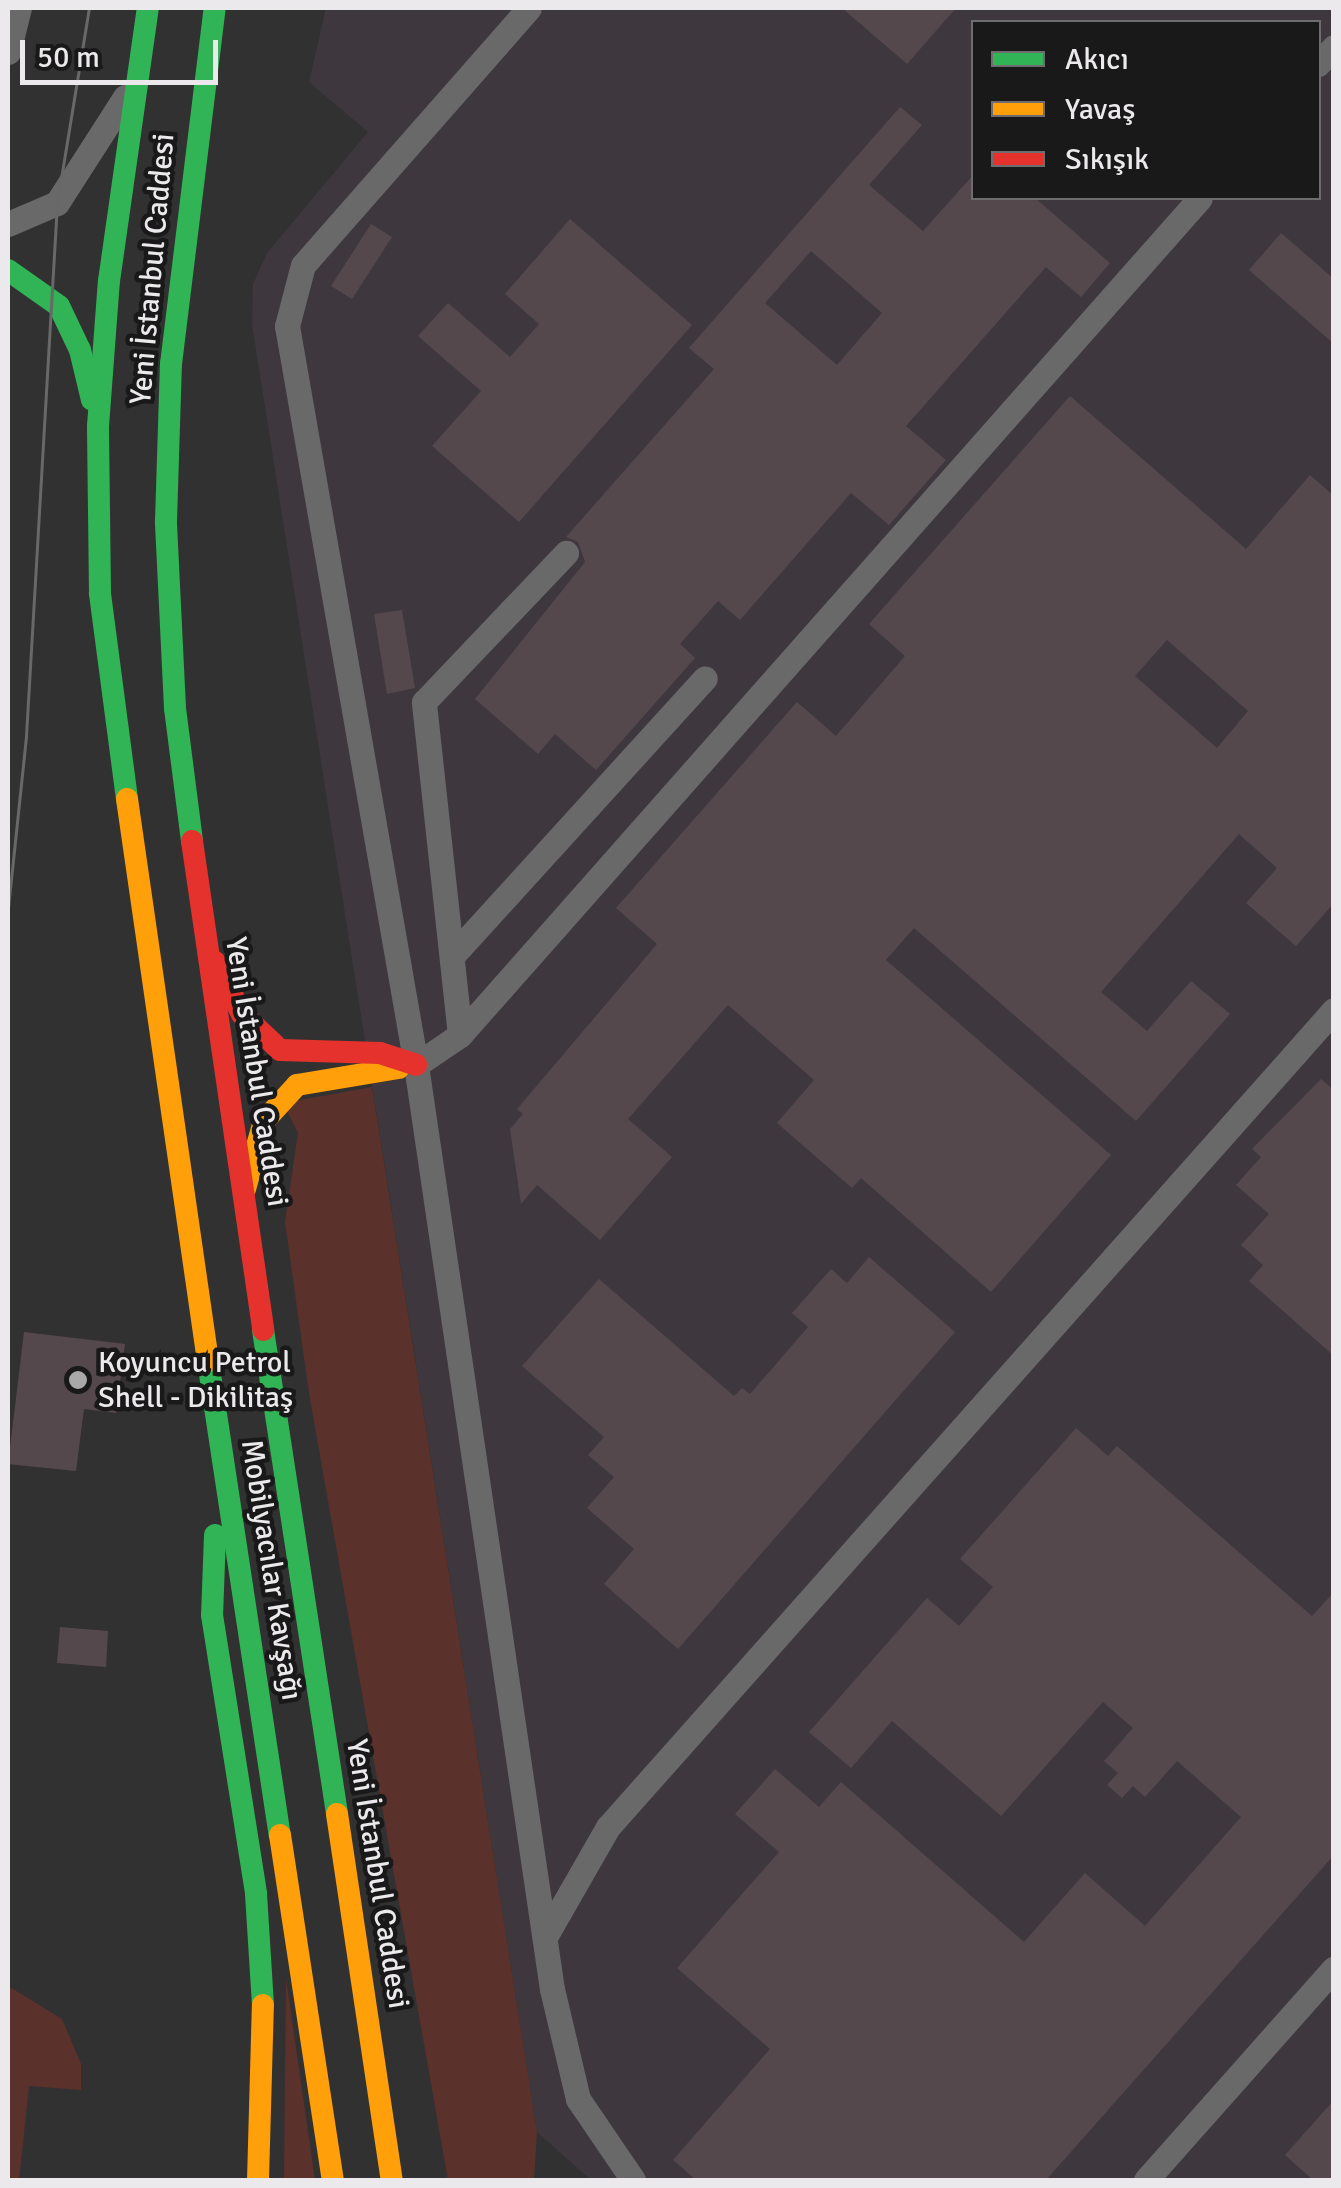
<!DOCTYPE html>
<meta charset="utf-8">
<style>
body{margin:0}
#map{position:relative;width:1341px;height:2188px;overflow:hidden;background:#323132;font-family:Signika,sans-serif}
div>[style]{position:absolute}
.built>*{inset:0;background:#3e373e}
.green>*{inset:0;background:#5b312c}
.building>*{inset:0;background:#55484d}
.street>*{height:25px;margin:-12.5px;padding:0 12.5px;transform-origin:12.5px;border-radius:12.5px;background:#69696a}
.fast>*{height:22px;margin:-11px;padding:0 11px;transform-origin:11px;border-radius:11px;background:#30b455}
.slow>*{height:22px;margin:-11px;padding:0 11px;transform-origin:11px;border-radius:11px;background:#ff9f0a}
.jam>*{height:22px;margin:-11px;padding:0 11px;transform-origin:11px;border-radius:11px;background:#e5322d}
.tram>*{height:2.5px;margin:-1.25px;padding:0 1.25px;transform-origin:1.25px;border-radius:1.25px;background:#696869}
.dots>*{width:28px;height:28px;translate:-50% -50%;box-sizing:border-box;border:5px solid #1a191a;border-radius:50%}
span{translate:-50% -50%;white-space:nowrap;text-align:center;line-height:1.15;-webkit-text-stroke:9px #1a191a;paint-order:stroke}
.street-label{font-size:30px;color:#ebe9eb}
.poi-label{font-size:30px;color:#ebe9eb}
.left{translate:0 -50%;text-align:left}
.frame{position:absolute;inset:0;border:10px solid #ebe9eb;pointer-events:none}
.legend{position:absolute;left:971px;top:20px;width:350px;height:180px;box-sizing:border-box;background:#1a191a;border:2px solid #6e6c6e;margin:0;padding:12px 18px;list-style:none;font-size:30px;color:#ebe9eb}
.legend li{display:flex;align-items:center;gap:20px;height:50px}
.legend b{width:50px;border:2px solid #6e6c6e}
.scale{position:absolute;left:20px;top:40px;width:198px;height:45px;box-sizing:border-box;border:5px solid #ebe9eb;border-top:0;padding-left:12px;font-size:30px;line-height:35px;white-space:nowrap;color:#ebe9eb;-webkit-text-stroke:8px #1a191a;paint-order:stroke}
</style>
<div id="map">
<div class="built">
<div style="clip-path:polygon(evenodd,326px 8px,1333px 8px,1333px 2180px,591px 2180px,537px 2132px,252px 324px,253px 284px,267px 253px,368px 132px,309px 82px,326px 8px,974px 22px,1318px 22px,1318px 198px,974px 198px,974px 22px)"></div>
</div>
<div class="green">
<div style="clip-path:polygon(372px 1087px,537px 2132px,534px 2180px,448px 2180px,309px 1393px,285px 1222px,298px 1133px,283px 1103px)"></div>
<div style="clip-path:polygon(286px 1978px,315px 2180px,284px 2180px)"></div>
<div style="clip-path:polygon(8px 1986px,62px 2019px,81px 2064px,81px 2090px,29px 2086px,19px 2180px,8px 2180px)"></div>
</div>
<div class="building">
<div style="clip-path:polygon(842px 8px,956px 8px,907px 64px)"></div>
<div style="clip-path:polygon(evenodd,900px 107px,922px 125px,869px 185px,923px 231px,974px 174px,974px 198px,1035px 198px,1110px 263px,1081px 297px,1046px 267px,906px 426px,946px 460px,889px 525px,851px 493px,740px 620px,718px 601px,680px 644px,695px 658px,596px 770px,555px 734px,538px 754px,475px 699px,585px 562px,578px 542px,566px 537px,714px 369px,689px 348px,900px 107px,811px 251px,882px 313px,837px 365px,765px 303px,811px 251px)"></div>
<div style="clip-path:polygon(570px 219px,692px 325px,519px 522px,432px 446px,481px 391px,418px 336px,448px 303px,510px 357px,539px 324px,505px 294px)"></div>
<div style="clip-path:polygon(371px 224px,392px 237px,352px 299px,331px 286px)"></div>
<div style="clip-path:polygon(1281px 233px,1334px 279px,1334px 344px,1249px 270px)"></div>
<div style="clip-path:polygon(evenodd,1070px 396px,1246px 549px,1310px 475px,1334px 496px,1334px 903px,1296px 946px,1246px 903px,1277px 868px,1239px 834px,1101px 992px,1147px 1031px,1191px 981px,1230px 1014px,1136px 1121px,914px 928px,886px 960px,1111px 1155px,991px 1292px,861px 1178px,852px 1188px,777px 1123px,814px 1080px,728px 1005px,628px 1119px,672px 1157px,600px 1240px,537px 1185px,521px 1204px,510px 1129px,523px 1114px,517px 1109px,657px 944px,616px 908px,797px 702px,836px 736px,905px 656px,869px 624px,1070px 396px,1167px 640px,1248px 711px,1217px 748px,1135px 676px,1167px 640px)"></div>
<div style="clip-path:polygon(402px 610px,415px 688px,387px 694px,374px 614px)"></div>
<div style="clip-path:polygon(1321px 1079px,1334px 1090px,1334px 1356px,1249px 1281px,1263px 1265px,1241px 1245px,1269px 1214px,1236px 1185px,1261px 1157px,1252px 1149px)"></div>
<div style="clip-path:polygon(869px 1257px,955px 1332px,678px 1649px,604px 1584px,634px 1549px,587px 1508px,614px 1477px,588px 1455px,604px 1437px,522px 1366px,599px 1279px,734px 1396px,742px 1388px,750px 1394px,808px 1327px,792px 1313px,831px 1269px,847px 1283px)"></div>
<div style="clip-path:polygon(24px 1332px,125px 1344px,116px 1413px,84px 1409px,76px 1471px,8px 1464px)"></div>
<div style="clip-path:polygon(1076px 1428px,1108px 1456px,1117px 1446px,1312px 1616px,1334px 1592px,1334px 1855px,1046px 2180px,696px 2180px,673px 2160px,770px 2049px,677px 1968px,779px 1852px,735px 1814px,775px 1769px,819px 1807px,841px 1782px,1024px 1942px,1085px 1873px,1145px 1926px,1241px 1817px,1177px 1761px,1145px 1797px,1133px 1786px,1122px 1798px,1107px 1785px,1118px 1773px,1104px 1761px,1133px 1728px,1103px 1702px,1001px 1816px,892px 1721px,851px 1768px,809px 1732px,927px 1598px,959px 1626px,993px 1587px,960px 1559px)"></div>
<div style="clip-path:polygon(60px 1627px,108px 1631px,106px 1667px,57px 1663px)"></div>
<div style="clip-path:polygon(1334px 2100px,1334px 2180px,1313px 2180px,1285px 2155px)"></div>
</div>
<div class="street">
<div style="left:529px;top:8px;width:342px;rotate:131.3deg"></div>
<div style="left:303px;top:265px;width:63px;rotate:104.7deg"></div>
<div style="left:287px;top:326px;width:750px;rotate:80.1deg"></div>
<div style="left:416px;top:1065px;width:934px;rotate:81.63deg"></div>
<div style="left:552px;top:1989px;width:113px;rotate:76.7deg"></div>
<div style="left:578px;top:2099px;width:98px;rotate:55.8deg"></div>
<div style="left:8px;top:52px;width:45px;rotate:-76deg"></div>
<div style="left:1318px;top:64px;width:23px;rotate:-47deg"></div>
<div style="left:8px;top:224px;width:53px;rotate:-23.2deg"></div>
<div style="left:57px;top:203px;width:126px;rotate:-57.3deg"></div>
<div style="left:453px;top:955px;width:374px;rotate:-47.7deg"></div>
<div style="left:460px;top:1035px;width:335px;rotate:-96.2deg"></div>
<div style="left:424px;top:702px;width:206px;rotate:-46.4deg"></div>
<div style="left:416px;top:1065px;width:53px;rotate:-34.3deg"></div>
<div style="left:460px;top:1035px;width:1117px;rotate:-48.52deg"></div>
<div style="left:545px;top:1937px;width:127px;rotate:-60.2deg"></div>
<div style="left:608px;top:1827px;width:1093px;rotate:-48.38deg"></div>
<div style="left:1146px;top:2180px;width:283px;rotate:-48.4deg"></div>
</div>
<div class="fast">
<div style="left:8px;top:270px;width:62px;rotate:35.2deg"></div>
<div style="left:59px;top:306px;width:49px;rotate:64.5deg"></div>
<div style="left:80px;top:350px;width:51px;rotate:76.5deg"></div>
<div style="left:127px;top:799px;width:208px;rotate:-97.5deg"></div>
<div style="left:100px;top:593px;width:167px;rotate:-90.7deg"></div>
<div style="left:98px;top:426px;width:145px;rotate:-85.7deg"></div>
<div style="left:109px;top:281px;width:276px;rotate:-81.9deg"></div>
<div style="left:192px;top:841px;width:134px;rotate:-97.3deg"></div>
<div style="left:175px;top:708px;width:187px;rotate:-92.8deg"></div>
<div style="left:166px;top:521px;width:157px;rotate:-88.2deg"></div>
<div style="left:171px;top:364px;width:359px;rotate:-83deg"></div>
<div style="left:263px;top:1330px;width:490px;rotate:81.3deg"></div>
<div style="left:208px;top:1361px;width:479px;rotate:81.4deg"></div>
<div style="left:215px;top:1535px;width:80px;rotate:92.1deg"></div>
<div style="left:212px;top:1615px;width:282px;rotate:81deg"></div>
<div style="left:256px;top:1894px;width:111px;rotate:86.4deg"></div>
</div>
<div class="slow">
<div style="left:127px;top:799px;width:568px;rotate:81.8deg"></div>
<div style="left:245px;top:1189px;width:71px;rotate:-74.4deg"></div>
<div style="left:264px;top:1121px;width:49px;rotate:-47.5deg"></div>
<div style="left:297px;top:1085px;width:103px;rotate:-9.5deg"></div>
<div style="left:337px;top:1814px;width:370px;rotate:81.5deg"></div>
<div style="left:280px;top:1835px;width:349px;rotate:81.3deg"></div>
<div style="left:258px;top:2180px;width:175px;rotate:-88.4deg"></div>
</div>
<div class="jam">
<div style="left:192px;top:841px;width:494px;rotate:81.7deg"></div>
<div style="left:215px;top:962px;width:59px;rotate:62.6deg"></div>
<div style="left:242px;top:1014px;width:52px;rotate:43.5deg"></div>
<div style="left:280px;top:1050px;width:100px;rotate:1.7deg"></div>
<div style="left:380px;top:1053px;width:38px;rotate:18deg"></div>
</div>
<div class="tram">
<div style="left:8px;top:908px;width:173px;rotate:-84deg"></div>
<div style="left:26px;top:736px;width:534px;rotate:-86.67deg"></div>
<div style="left:57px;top:203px;width:198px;rotate:-80.7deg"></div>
</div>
<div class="dots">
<div style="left:78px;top:1380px;background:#aaa9aa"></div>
</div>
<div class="street-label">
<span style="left:153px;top:269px;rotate:-85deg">Yeni İstanbul Caddesi</span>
<span style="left:256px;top:1072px;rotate:81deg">Yeni İstanbul Caddesi</span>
<span style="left:271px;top:1570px;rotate:81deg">Mobilyacılar Kavşağı</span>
<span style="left:377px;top:1874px;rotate:81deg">Yeni İstanbul Caddesi</span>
</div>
<div class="poi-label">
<span class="left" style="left:98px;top:1380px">Koyuncu Petrol<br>Shell - Dikilitaş</span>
</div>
<div class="frame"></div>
<ul class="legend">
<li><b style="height:12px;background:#30b455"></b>Akıcı</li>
<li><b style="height:12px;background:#ff9f0a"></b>Yavaş</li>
<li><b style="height:12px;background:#e5322d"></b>Sıkışık</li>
</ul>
<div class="scale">50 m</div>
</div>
